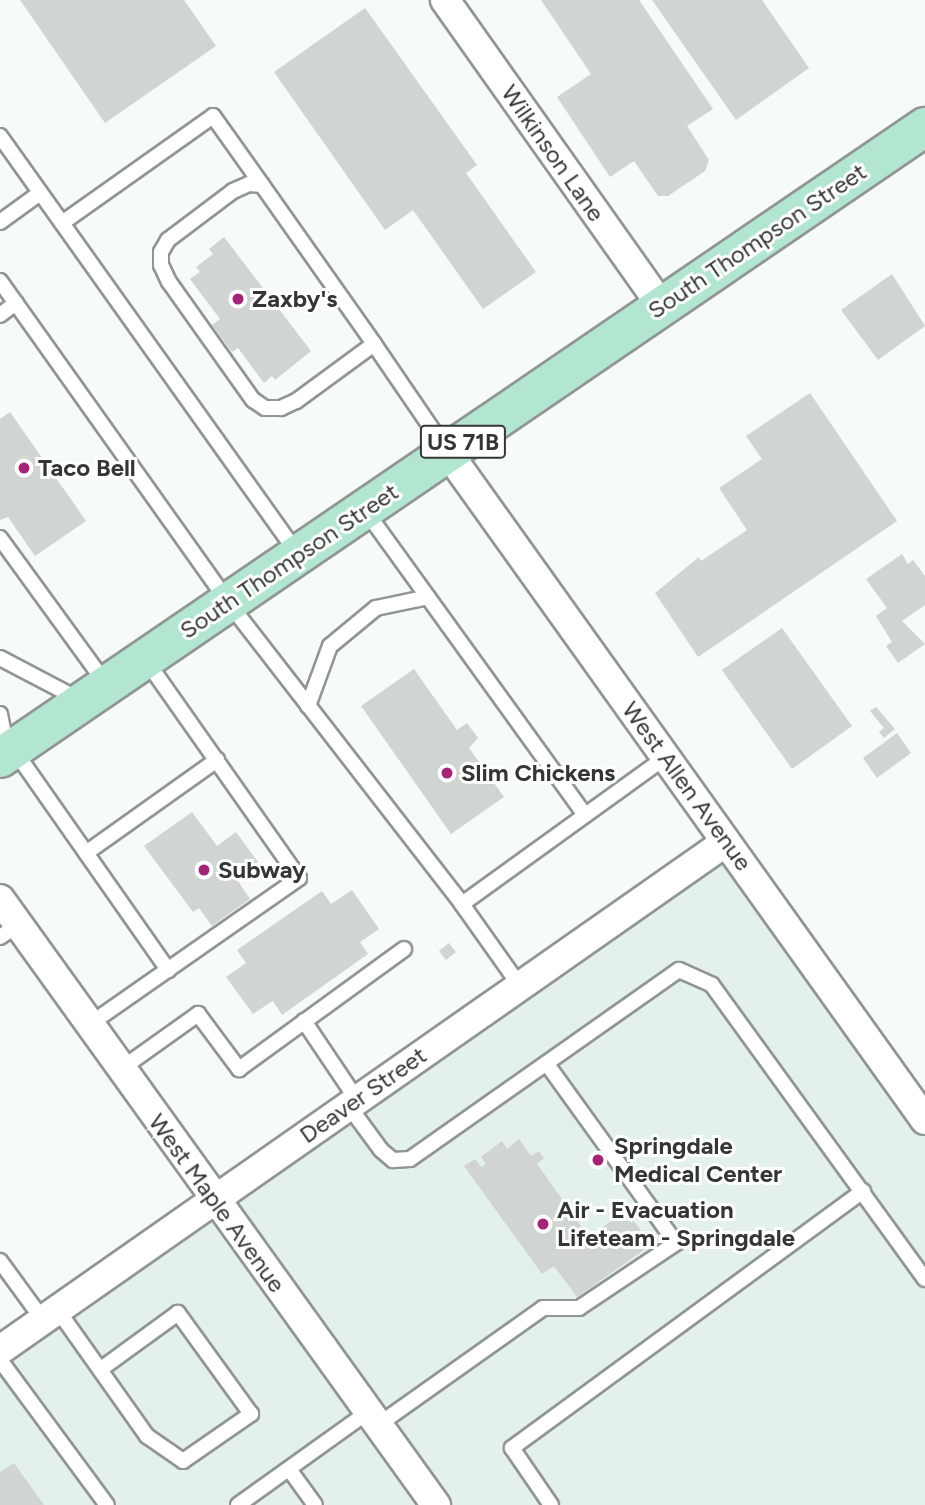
<!DOCTYPE html>
<style>
body{margin:0}
#map{position:relative;width:925px;height:1505px;overflow:hidden;background:#f6faf8;font-family:Figtree,sans-serif}
div>[style]{position:absolute}
.built>*{inset:0;background:#e4f1eb}
.building>*{inset:0;background:#d0d4d2}
.roads{filter:drop-shadow(2px 0 #919593) drop-shadow(-2px 0 #919593) drop-shadow(0 2px #919593) drop-shadow(0 -2px #919593)}
.lane>*{height:14px;margin:-7px;padding:0 7px;transform-origin:7px;border-radius:7px;background:#fff}
.street>*{height:28px;margin:-14px;padding:0 14px;transform-origin:14px;border-radius:14px;background:#fff}
.primary>*{height:38px;margin:-19px;padding:0 19px;transform-origin:19px;border-radius:19px;background:#b2e6d1}
.dots>*{width:19px;height:19px;translate:-50% -50%;box-sizing:border-box;border:4px solid #fff;border-radius:50%}
span{translate:-50% -50%;white-space:nowrap;text-align:center;line-height:1.15;-webkit-text-stroke:6px #fff;paint-order:stroke}
.shield-label span{padding:2px 5px;background:#fff;border:2px solid;border-radius:5px;-webkit-text-stroke-width:0}
.shield-label{font-size:23px;color:#343635;font-weight:700}
.street-label{font-size:24px;color:#343635}
.poi-label{font-size:24px;color:#343635;font-weight:700}
.left{translate:0 -50%;text-align:left}
</style>
<div id="map">
<div class="built">
<div style="clip-path:polygon(726px 842px,925px 1120px,925px 1505px,0 1505px,0 1350px)"></div>
</div>
<div class="building">
<div style="clip-path:polygon(20px 0,184px 0,216px 46px,105px 123px)"></div>
<div style="clip-path:polygon(541px 0,639px 0,713px 109px,687px 126px,709px 160px,705px 171px,668px 196px,658px 196px,634px 161px,610px 177px,557px 97px,591px 74px)"></div>
<div style="clip-path:polygon(652px 0,762px 0,809px 68px,736px 120px)"></div>
<div style="clip-path:polygon(365px 8px,477px 165px,466px 173px,536px 272px,483px 309px,413px 210px,385px 230px,274px 72px)"></div>
<div style="clip-path:polygon(224px 237px,311px 351px,275px 380px,272px 376px,264px 383px,238px 348px,232px 352px,212px 325px,220px 319px,190px 279px,200px 272px,196px 267px,213px 254px,209px 249px)"></div>
<div style="clip-path:polygon(892px 274px,925px 326px,878px 360px,841px 310px)"></div>
<div style="clip-path:polygon(810px 393px,897px 521px,698px 657px,655px 593px,699px 557px,701px 561px,747px 530px,719px 488px,762px 459px,746px 436px)"></div>
<div style="clip-path:polygon(10px 412px,86px 521px,35px 556px,8px 517px,0 520px,0 419px)"></div>
<div style="clip-path:polygon(902px 554px,908px 564px,913px 560px,925px 576px,925px 605px,902px 621px,925px 644px,898px 663px,886px 646px,892px 642px,876px 616px,887px 608px,866px 579px)"></div>
<div style="clip-path:polygon(782px 628px,852px 726px,792px 769px,722px 670px)"></div>
<div style="clip-path:polygon(414px 669px,457px 730px,467px 723px,478px 738px,469px 748px,504px 797px,451px 834px,361px 706px)"></div>
<div style="clip-path:polygon(876px 707px,895px 729px,884px 738px,879px 732px,884px 728px,870px 711px)"></div>
<div style="clip-path:polygon(897px 733px,911px 753px,877px 778px,863px 758px)"></div>
<div style="clip-path:polygon(192px 812px,217px 846px,236px 832px,258px 862px,236px 878px,250px 899px,212px 926px,199px 908px,193px 912px,144px 846px)"></div>
<div style="clip-path:polygon(352px 890px,379px 929px,360px 942px,368px 954px,282px 1015px,273px 1001px,253px 1014px,226px 977px,246px 963px,237px 950px,322px 891px,331px 904px)"></div>
<div style="clip-path:polygon(449px 943px,456px 952px,446px 960px,439px 951px)"></div>
<div style="clip-path:polygon(519px 1139px,531px 1156px,539px 1151px,544px 1158px,537px 1164px,589px 1237px,626px 1210px,651px 1245px,577px 1297px,554px 1266px,542px 1274px,464px 1166px,475px 1159px,481px 1167px,486px 1164px,481px 1157px,502px 1141px,507px 1149px)"></div>
<div style="clip-path:polygon(14px 1463px,44px 1505px,0 1505px,0 1472px)"></div>
</div>
<div class="roads">
<div class="lane">
<div style="left:0;top:136px;width:512px;rotate:54.54deg"></div>
<div style="left:0;top:222px;width:49px;rotate:-35.9deg"></div>
<div style="left:62px;top:223px;width:185px;rotate:-35.3deg"></div>
<div style="left:213px;top:116px;width:85px;rotate:54.6deg"></div>
<div style="left:0;top:281px;width:394px;rotate:54.6deg"></div>
<div style="left:228px;top:602px;width:382px;rotate:52.2deg"></div>
<div style="left:0;top:315px;width:20px;rotate:-37deg"></div>
<div style="left:374px;top:344px;width:97px;rotate:143.8deg"></div>
<div style="left:296px;top:401px;width:17px;rotate:155deg"></div>
<div style="left:281px;top:408px;width:16px;rotate:180deg"></div>
<div style="left:265px;top:408px;width:14px;rotate:-146deg"></div>
<div style="left:253px;top:400px;width:145px;rotate:-125.4deg"></div>
<div style="left:169px;top:282px;width:19px;rotate:-115deg"></div>
<div style="left:161px;top:265px;width:13px;rotate:-90deg"></div>
<div style="left:161px;top:252px;width:14px;rotate:-60deg"></div>
<div style="left:168px;top:240px;width:81px;rotate:-37deg"></div>
<div style="left:233px;top:191px;width:17px;rotate:-24deg"></div>
<div style="left:249px;top:184px;width:13px;rotate:4deg"></div>
<div style="left:262px;top:185px;width:194px;rotate:54.8deg"></div>
<div style="left:374px;top:344px;width:130px;rotate:55.7deg"></div>
<div style="left:365px;top:510px;width:376px;rotate:54.2deg"></div>
<div style="left:0;top:538px;width:180px;rotate:54deg"></div>
<div style="left:0;top:658px;width:88px;rotate:27.7deg"></div>
<div style="left:308px;top:706px;width:64px;rotate:-69.9deg"></div>
<div style="left:330px;top:646px;width:60px;rotate:-39.6deg"></div>
<div style="left:376px;top:608px;width:53px;rotate:-11.9deg"></div>
<div style="left:0;top:714px;width:38px;rotate:79deg"></div>
<div style="left:14px;top:750px;width:269px;rotate:55deg"></div>
<div style="left:86px;top:853px;width:161px;rotate:-35.4deg"></div>
<div style="left:0;top:937px;width:23px;rotate:-34deg"></div>
<div style="left:520px;top:986px;width:100px;rotate:-125.3deg"></div>
<div style="left:462px;top:904px;width:251px;rotate:-35.8deg"></div>
<div style="left:304px;top:1021px;width:95px;rotate:56.1deg"></div>
<div style="left:90px;top:1024px;width:255px;rotate:-34.9deg"></div>
<div style="left:299px;top:878px;width:266px;rotate:-125.1deg"></div>
<div style="left:121px;top:1069px;width:95px;rotate:-35.5deg"></div>
<div style="left:198px;top:1014px;width:69px;rotate:53.3deg"></div>
<div style="left:239px;top:1069px;width:204px;rotate:-36deg"></div>
<div style="left:348px;top:1105px;width:56px;rotate:53.7deg"></div>
<div style="left:381px;top:1150px;width:16px;rotate:40deg"></div>
<div style="left:393px;top:1160px;width:17px;rotate:-3deg"></div>
<div style="left:410px;top:1159px;width:329px;rotate:-35.1deg"></div>
<div style="left:679px;top:970px;width:36px;rotate:24deg"></div>
<div style="left:712px;top:985px;width:363px;rotate:54.1deg"></div>
<div style="left:0;top:1261px;width:73px;rotate:53.9deg"></div>
<div style="left:57px;top:1309px;width:156px;rotate:54.7deg"></div>
<div style="left:147px;top:1436px;width:44px;rotate:34.8deg"></div>
<div style="left:183px;top:1461px;width:83px;rotate:-34.7deg"></div>
<div style="left:251px;top:1414px;width:125px;rotate:-125.9deg"></div>
<div style="left:178px;top:1313px;width:95px;rotate:144deg"></div>
<div style="left:0;top:1360px;width:180px;rotate:53.6deg"></div>
<div style="left:378px;top:1425px;width:202px;rotate:-35.3deg"></div>
<div style="left:543px;top:1308px;width:36px"></div>
<div style="left:579px;top:1308px;width:117px;rotate:-33.8deg"></div>
<div style="left:676px;top:1243px;width:221px;rotate:-125.8deg"></div>
<div style="left:289px;top:1469px;width:44px;rotate:54.2deg"></div>
<div style="left:238px;top:1505px;width:160px;rotate:-35.6deg"></div>
<div style="left:551px;top:1505px;width:69px;rotate:-124.4deg"></div>
<div style="left:512px;top:1448px;width:435px;rotate:-36.2deg"></div>
</div>
<div class="street">
<div style="left:445px;top:0;width:375px;rotate:54.7deg"></div>
<div style="left:448px;top:453px;width:820px;rotate:54.43deg"></div>
<div style="left:0;top:899px;width:747px;rotate:54.27deg"></div>
<div style="left:0;top:1350px;width:886px;rotate:-34.98deg"></div>
</div>
<div class="primary">
<div style="left:0;top:758px;width:1120px;rotate:-34.3deg"></div>
</div>
</div>
<div class="dots">
<div style="left:238px;top:299px;background:#a42577"></div>
<div style="left:24px;top:468px;background:#a42577"></div>
<div style="left:447px;top:773px;background:#a42577"></div>
<div style="left:204px;top:870px;background:#a42577"></div>
<div style="left:598px;top:1160px;background:#a42577"></div>
<div style="left:543px;top:1224px;background:#a42577"></div>
</div>
<div class="shield-label">
<span style="left:463px;top:442px">US 71B</span>
</div>
<div class="street-label">
<span style="left:553px;top:153px;rotate:55deg">Wilkinson Lane</span>
<span style="left:757px;top:241px;rotate:-34deg">South Thompson Street</span>
<span style="left:289px;top:561px;rotate:-34deg">South Thompson Street</span>
<span style="left:687px;top:786px;rotate:54deg">West Allen Avenue</span>
<span style="left:363px;top:1095px;rotate:-35deg">Deaver Street</span>
<span style="left:217px;top:1203px;rotate:54deg">West Maple Avenue</span>
</div>
<div class="poi-label">
<span class="left" style="left:252px;top:299px">Zaxby's</span>
<span class="left" style="left:38px;top:468px">Taco Bell</span>
<span class="left" style="left:461px;top:773px">Slim Chickens</span>
<span class="left" style="left:218px;top:870px">Subway</span>
<span class="left" style="left:614px;top:1160px">Springdale<br>Medical Center</span>
<span class="left" style="left:557px;top:1224px">Air - Evacuation<br>Lifeteam - Springdale</span>
</div>
</div>
